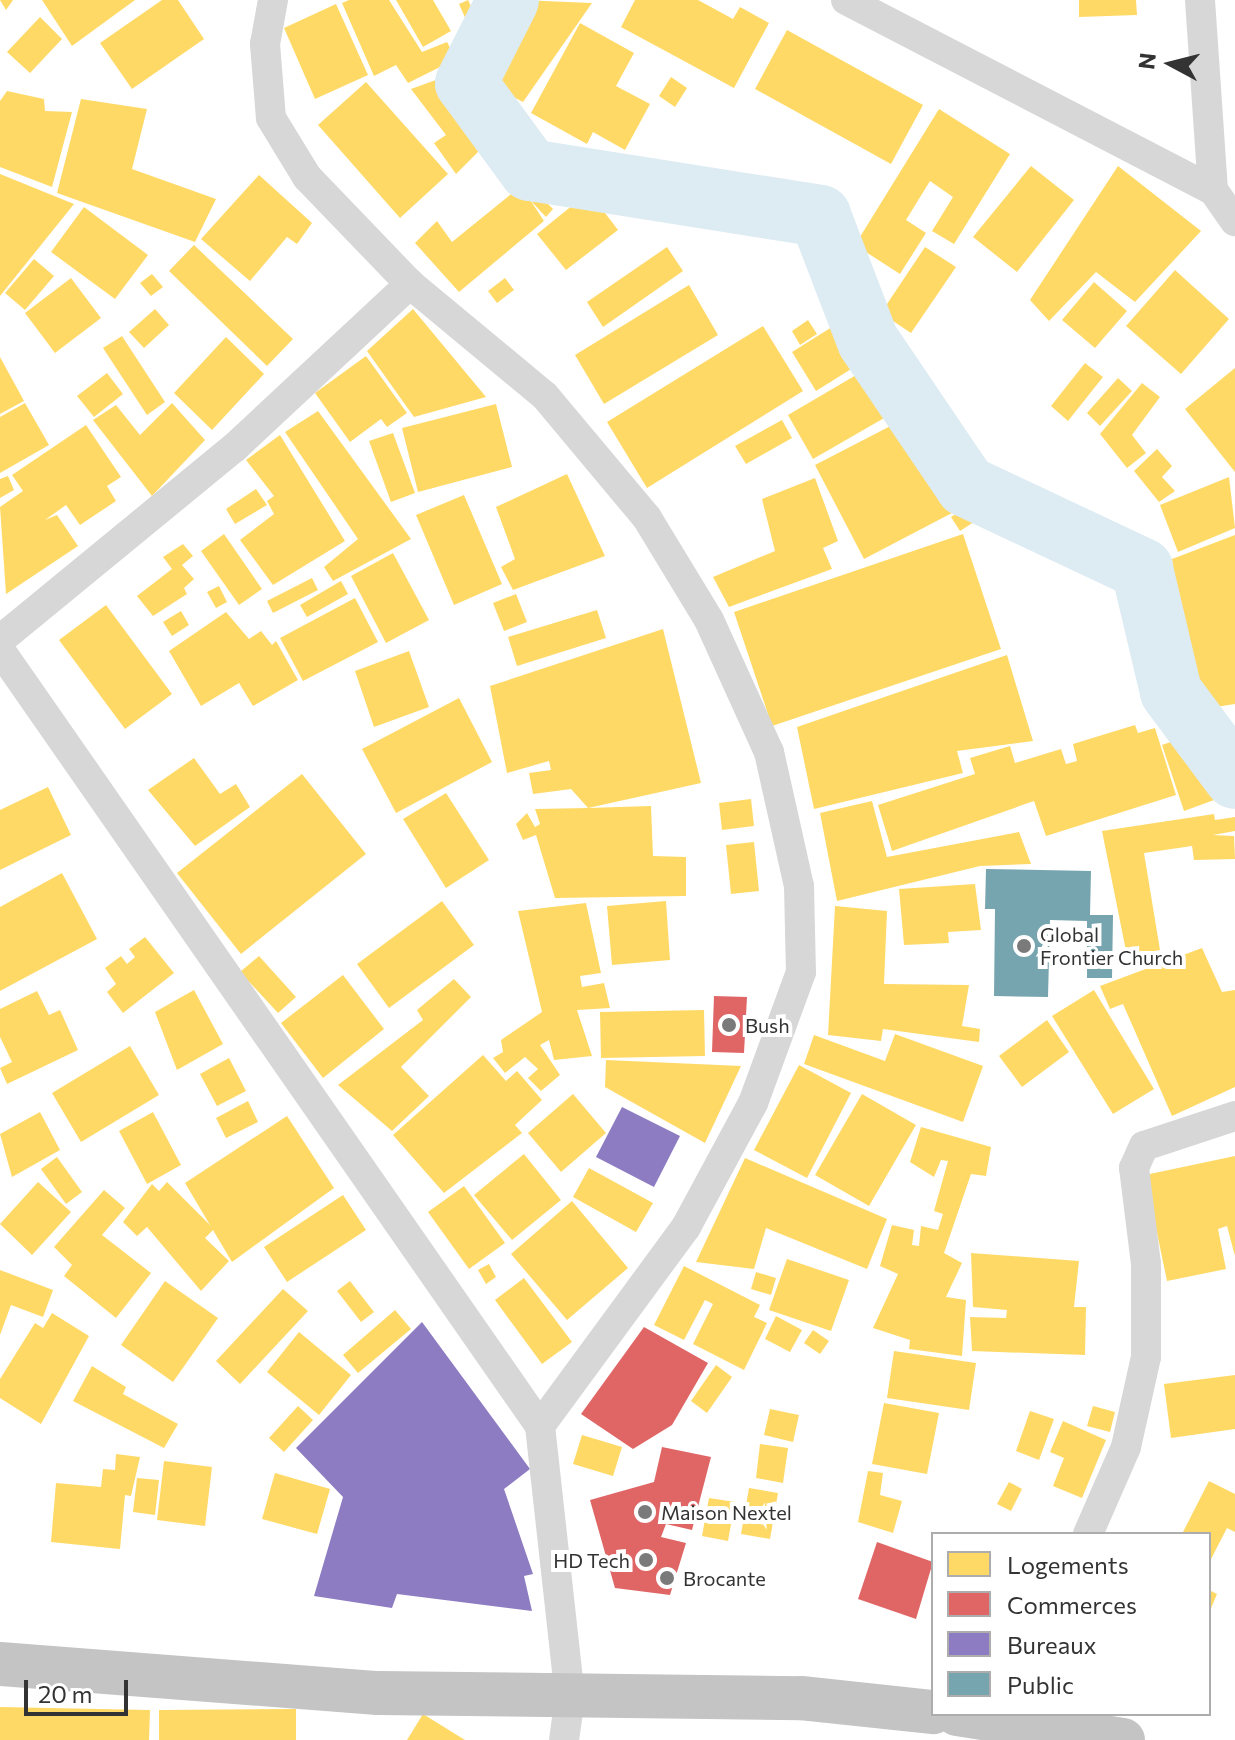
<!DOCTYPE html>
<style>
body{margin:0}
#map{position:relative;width:1235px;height:1740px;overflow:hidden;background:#fff;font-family:Commissioner,sans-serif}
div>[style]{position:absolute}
.homes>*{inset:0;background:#ffd966}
.shops>*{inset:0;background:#e06666}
.offices>*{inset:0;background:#8e7cc3}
.public>*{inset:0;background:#76a5af}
.river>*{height:62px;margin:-31px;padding:0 31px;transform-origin:31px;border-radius:31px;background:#ddebf3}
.street>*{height:30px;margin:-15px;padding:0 15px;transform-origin:15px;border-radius:15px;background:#d7d7d7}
.highway>*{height:44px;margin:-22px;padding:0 22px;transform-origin:22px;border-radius:22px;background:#c4c4c4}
.dots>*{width:22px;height:22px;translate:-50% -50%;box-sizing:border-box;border:4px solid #fff;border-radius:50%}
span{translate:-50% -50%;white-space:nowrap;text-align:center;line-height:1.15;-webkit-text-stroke:8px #fff;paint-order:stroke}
.poi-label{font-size:20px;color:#333}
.left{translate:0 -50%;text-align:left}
.right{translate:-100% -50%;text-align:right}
.legend{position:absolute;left:931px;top:1532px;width:280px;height:184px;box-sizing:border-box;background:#fff;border:2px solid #adadad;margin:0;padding:10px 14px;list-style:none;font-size:24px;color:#333}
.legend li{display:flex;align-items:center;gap:16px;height:40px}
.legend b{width:40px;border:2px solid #adadad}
.north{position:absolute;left:1131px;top:24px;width:80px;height:80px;-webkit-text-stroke:6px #fff;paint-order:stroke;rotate:277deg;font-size:22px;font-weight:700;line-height:32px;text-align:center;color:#333}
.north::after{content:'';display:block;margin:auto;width:28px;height:36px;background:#333;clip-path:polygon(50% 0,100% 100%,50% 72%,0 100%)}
.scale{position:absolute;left:24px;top:1680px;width:104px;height:36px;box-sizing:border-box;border:4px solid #333;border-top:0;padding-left:10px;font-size:24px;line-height:28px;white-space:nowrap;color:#333;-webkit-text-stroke:6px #fff;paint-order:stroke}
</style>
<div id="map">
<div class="homes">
<div style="clip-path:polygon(0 0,13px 0,6px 10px)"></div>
<div style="clip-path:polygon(42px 0,135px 0,72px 46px)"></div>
<div style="clip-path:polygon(162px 0,178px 0,204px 39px,132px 89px,100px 43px)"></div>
<div style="clip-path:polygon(349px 0,389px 0,422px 52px,447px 42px,456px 59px,408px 83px,396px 65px,374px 76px,342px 3px)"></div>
<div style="clip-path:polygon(396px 0,433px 0,451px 31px,423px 47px)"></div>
<div style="clip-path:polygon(468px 0,476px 17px,467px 22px,459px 4px)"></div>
<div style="clip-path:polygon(520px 0,592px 3px,523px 102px,479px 79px)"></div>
<div style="clip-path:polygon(635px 0,698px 0,733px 19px,740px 7px,769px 23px,734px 88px,621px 27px)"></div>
<div style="clip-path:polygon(1079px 0,1136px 0,1137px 15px,1079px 17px)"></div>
<div style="clip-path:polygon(336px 4px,368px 75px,315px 99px,284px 28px)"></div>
<div style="clip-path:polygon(40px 17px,62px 39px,30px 73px,7px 52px)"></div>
<div style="clip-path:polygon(580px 23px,634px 53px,616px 86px,650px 104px,625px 150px,593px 132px,587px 144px,531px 113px)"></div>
<div style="clip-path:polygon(787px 30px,923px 105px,891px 164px,755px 89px)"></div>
<div style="clip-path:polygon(455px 73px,491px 139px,456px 174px,434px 143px,446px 135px,411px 89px)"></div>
<div style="clip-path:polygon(671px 77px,687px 88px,675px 107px,659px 96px)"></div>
<div style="clip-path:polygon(366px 82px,448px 174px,400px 218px,318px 125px)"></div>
<div style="clip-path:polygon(7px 91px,44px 99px,45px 111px,72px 112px,52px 187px,0 167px,0 101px)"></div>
<div style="clip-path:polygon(81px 99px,147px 109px,132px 169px,216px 199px,195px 242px,57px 193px)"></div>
<div style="clip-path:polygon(939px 109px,1010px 154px,954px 244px,932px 231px,953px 197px,930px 181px,906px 220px,926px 233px,900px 274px,855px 245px)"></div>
<div style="clip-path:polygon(514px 155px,526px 171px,508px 186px,495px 171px)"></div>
<div style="clip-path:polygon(1031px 166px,1074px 200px,1017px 272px,973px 237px)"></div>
<div style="clip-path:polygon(1118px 166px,1201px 231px,1135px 302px,1096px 272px,1049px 321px,1030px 300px)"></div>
<div style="clip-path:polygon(0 174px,74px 204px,0 296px)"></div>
<div style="clip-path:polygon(259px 175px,312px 223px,297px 244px,287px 237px,250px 281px,201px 239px)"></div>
<div style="clip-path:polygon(551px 180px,562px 185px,555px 200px,544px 194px)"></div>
<div style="clip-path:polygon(521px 186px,544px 221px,459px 292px,415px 243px,437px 221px,452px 242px)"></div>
<div style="clip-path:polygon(589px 192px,618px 230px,566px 270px,537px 234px)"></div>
<div style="clip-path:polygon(539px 195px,553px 209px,546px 217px,532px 202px)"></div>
<div style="clip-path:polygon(84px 207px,148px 255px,115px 299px,51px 252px)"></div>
<div style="clip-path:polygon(194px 245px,293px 339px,267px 366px,169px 271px)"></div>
<div style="clip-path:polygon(667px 247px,683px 271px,603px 327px,587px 302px)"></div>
<div style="clip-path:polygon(925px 247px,956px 267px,911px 333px,881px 313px)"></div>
<div style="clip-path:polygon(34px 259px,54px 276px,25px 310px,5px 293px)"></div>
<div style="clip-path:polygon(1175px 270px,1229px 319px,1181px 374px,1126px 326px)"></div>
<div style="clip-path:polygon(152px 274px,163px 287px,151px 296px,140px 283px)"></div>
<div style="clip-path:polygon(844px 277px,852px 291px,834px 301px,826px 288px)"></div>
<div style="clip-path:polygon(71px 278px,101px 318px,55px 353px,25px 313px)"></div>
<div style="clip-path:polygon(505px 278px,514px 290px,497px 303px,488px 291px)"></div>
<div style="clip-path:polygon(1094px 282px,1127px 311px,1095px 348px,1062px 320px)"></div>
<div style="clip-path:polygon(689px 285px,718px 335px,604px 404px,575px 355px)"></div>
<div style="clip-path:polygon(856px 299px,864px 315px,855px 320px,847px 304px)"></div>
<div style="clip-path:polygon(155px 309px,169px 325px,144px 348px,129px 332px)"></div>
<div style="clip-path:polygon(413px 309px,486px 397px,414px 417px,367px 351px)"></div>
<div style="clip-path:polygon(848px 317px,872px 356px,816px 391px,792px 352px)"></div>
<div style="clip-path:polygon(808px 320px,817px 334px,800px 345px,792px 331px)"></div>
<div style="clip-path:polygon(763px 326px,803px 391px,647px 488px,607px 422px)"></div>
<div style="clip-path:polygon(122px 336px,165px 402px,147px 415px,103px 348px)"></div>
<div style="clip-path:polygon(226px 337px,264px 374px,212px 430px,174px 393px)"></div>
<div style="clip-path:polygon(366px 356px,407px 413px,387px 427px,381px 419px,350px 442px,315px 393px)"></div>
<div style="clip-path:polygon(0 357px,24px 401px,0 414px)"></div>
<div style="clip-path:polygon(880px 361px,905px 406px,813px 459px,788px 415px)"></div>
<div style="clip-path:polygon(1085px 363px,1103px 377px,1068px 421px,1051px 406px)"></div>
<div style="clip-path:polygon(1235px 368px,1235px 472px,1185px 409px)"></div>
<div style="clip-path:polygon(107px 373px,123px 394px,94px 417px,77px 396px)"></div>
<div style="clip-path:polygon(1118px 378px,1132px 391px,1100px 426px,1087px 413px)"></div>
<div style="clip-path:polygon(1142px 383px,1160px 397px,1132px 435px,1146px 453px,1127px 468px,1100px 434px)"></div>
<div style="clip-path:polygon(25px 403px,49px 445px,0 473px,0 417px)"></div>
<div style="clip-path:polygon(172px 403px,205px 440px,152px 496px,93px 420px,116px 405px,140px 435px)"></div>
<div style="clip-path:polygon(496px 404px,512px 467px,418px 492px,402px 428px)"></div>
<div style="clip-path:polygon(318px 411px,411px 539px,333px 581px,324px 567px,358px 539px,285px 432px)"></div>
<div style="clip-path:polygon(904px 419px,952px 513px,864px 559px,815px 465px)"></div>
<div style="clip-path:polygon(782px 420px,792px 438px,746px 464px,735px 446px)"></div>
<div style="clip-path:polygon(86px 425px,121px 477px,107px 486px,116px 501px,80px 525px,66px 505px,45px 520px,57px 515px,78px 546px,6px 594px,0 507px,23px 491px,12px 475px)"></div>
<div style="clip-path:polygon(393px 433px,415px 493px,391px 502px,369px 441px)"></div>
<div style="clip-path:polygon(280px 435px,345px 541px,273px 585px,240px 540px,274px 514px,267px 501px,274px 496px,246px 460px)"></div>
<div style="clip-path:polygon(1157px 449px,1172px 466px,1162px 477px,1175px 491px,1159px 502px,1134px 471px)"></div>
<div style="clip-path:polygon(567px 474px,605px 556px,513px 590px,501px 567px,515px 559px,496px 507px)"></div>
<div style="clip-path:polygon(8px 476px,14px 490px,0 498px,0 479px)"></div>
<div style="clip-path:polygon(1229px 477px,1235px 528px,1178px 552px,1160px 505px)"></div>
<div style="clip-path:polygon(815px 478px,838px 541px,823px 548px,832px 569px,729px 607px,713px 577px,775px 551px,762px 499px)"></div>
<div style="clip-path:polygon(256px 489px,267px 505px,235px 524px,226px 509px)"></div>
<div style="clip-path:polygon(987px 492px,997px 507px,960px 531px,951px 517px)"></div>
<div style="clip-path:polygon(464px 495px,502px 584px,454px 605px,416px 515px)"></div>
<div style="clip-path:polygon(224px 534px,262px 589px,239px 605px,201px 551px)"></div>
<div style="clip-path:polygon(963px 534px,1001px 649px,772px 726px,734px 612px)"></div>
<div style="clip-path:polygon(1235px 535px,1235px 704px,1190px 711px,1172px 559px)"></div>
<div style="clip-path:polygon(183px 544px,193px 556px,182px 565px,194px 579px,184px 588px,187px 594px,153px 616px,137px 596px,172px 569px,163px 557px)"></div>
<div style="clip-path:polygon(393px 553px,429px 620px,386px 643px,351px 576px)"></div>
<div style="clip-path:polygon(312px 578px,318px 590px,273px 613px,267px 601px)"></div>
<div style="clip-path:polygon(341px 581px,348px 594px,307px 617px,300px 605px)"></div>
<div style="clip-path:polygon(219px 586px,227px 602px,216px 608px,207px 592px)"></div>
<div style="clip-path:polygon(516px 594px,527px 622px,504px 631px,493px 603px)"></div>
<div style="clip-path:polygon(355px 598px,378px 642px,303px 681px,280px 638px)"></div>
<div style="clip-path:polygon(106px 605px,172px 694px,125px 729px,59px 640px)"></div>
<div style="clip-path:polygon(597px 610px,606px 638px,517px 666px,508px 637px)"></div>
<div style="clip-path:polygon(181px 611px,189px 625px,172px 636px,163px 622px)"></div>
<div style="clip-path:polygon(226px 612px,249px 639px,261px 631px,272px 645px,276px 641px,298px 680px,253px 706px,239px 683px,201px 706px,169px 651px)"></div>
<div style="clip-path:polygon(663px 629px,701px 783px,588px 808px,651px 806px,653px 856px,686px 857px,686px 896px,555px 898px,536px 835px,523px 840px,516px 824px,527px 813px,535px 827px,540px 824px,535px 809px,588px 808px,571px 789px,533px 794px,529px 773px,551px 770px,549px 761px,507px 773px,490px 686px)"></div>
<div style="clip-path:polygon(409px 651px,429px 707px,374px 727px,355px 671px)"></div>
<div style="clip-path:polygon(1007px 655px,1033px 741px,957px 751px,963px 773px,814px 809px,797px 727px)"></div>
<div style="clip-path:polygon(459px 698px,492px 762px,396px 813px,362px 749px)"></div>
<div style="clip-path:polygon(1135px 725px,1138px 733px,1155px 728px,1176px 795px,1046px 836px,1034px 801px,892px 851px,878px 805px,975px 774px,970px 758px,1010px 746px,1015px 763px,1061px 749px,1066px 764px,1077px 761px,1073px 744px)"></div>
<div style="clip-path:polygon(1188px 736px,1201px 773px,1216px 768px,1225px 796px,1184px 811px,1162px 745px)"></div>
<div style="clip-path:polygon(194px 758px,220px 794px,236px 784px,250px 807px,195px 846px,148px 790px)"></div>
<div style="clip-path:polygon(302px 774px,366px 854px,241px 954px,177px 873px)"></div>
<div style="clip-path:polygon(48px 787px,71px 835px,0 870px,0 810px)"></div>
<div style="clip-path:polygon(446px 793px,489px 860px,446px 888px,403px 819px)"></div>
<div style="clip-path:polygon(751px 799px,754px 826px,722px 830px,719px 803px)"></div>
<div style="clip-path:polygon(872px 801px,887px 857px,1019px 832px,1031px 864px,980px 866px,837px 901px,820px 813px)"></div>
<div style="clip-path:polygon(1214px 814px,1215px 820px,1235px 817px,1235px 831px,1213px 835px,1234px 836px,1235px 859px,1194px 860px,1192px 846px,1144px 853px,1160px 950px,1127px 956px,1102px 831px)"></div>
<div style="clip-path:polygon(754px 842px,759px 891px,731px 894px,726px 845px)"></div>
<div style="clip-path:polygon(62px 873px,97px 939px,0 991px,0 907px)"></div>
<div style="clip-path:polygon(975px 884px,981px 930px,948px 932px,949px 943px,904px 945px,899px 889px)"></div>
<div style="clip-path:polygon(442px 901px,474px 945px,389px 1008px,357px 964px)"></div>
<div style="clip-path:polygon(666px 901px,670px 960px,612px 965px,607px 906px)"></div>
<div style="clip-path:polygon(586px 903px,601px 973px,580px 976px,582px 987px,604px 983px,610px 1008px,577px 1010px,592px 1056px,554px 1060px,549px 1040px,540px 1045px,560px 1075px,541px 1091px,528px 1078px,538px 1069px,525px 1057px,505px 1073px,493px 1058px,503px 1052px,501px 1040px,542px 1012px,518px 911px)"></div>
<div style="clip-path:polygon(835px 906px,887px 911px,884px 984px,969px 985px,962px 1026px,980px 1029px,979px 1042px,883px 1029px,881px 1041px,828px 1035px)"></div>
<div style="clip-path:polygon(145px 937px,174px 973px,123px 1013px,107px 992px,116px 984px,105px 968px,121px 956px,127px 964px,135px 957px,129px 949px)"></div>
<div style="clip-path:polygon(1202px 948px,1222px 992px,1235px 990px,1235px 1087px,1172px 1116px,1123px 1004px,1110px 1009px,1100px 986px)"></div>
<div style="clip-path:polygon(259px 956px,296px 997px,278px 1013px,240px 972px)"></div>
<div style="clip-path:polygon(343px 975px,384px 1029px,323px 1078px,281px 1023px)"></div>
<div style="clip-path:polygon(454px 979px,471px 997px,401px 1067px,429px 1096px,392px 1131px,338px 1085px,423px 1020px,417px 1010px)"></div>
<div style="clip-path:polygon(194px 990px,223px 1044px,177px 1070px,155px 1012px)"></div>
<div style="clip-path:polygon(1094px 990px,1154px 1089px,1113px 1114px,1052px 1016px)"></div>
<div style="clip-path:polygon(37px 991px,49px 1015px,60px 1010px,78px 1050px,7px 1084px,0 1068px,12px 1062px,0 1037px,0 1009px)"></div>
<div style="clip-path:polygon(704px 1010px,705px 1056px,601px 1058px,600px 1012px)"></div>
<div style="clip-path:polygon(1047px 1020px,1069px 1052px,1022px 1087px,999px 1056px)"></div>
<div style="clip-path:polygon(895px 1034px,983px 1066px,963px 1122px,804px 1064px,814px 1035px,885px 1061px)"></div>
<div style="clip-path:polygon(130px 1046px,159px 1095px,81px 1142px,52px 1093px)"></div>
<div style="clip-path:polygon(483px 1055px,506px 1081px,517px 1071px,542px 1100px,515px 1125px,522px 1133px,444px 1193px,393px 1135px)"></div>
<div style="clip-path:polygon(229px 1058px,246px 1091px,217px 1106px,200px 1074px)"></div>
<div style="clip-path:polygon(606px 1060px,741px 1066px,705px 1143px,605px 1087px)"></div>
<div style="clip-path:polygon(799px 1065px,851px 1093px,807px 1178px,754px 1150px)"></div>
<div style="clip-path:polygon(573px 1094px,606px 1133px,561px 1172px,528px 1133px)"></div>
<div style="clip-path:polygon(862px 1094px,916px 1125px,869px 1206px,815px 1175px)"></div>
<div style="clip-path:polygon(248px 1101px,258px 1122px,226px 1138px,216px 1118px)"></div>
<div style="clip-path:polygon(40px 1112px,60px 1150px,12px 1177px,0 1134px)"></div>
<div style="clip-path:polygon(153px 1112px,181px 1165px,147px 1184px,119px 1131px)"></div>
<div style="clip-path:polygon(287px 1116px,334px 1188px,232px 1262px,185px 1183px)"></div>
<div style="clip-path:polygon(921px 1127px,991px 1147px,986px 1176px,971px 1174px,944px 1253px,962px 1263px,946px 1297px,966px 1300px,962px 1356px,909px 1349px,910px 1340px,873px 1328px,898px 1274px,880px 1266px,892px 1225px,914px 1230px,912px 1245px,919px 1246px,921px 1226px,938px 1230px,943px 1214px,934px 1211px,948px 1161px,941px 1160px,934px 1177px,910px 1162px)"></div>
<div style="clip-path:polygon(524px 1154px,561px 1200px,512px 1240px,474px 1195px)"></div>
<div style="clip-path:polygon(1235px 1156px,1235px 1256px,1227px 1226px,1218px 1229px,1226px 1269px,1167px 1281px,1145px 1175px)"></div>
<div style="clip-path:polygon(57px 1157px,82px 1192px,66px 1204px,41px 1169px)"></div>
<div style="clip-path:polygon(745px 1158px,887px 1219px,867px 1269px,766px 1228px,754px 1269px,696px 1262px)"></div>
<div style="clip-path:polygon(589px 1168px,653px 1203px,636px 1232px,573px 1197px)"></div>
<div style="clip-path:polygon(38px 1182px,71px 1212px,32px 1255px,0 1224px)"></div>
<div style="clip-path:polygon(167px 1182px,214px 1229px,205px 1238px,229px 1261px,201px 1291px,147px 1227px,137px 1236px,123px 1222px,152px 1184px,159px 1191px)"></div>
<div style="clip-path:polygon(464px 1186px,505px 1243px,469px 1269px,428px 1212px)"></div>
<div style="clip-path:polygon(104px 1190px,125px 1208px,102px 1235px,151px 1273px,116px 1318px,64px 1276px,72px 1265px,54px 1247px)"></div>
<div style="clip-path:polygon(343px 1195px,366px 1230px,287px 1282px,264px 1247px)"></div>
<div style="clip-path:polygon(572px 1201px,628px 1268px,567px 1320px,511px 1254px)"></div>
<div style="clip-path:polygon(971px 1253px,1079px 1261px,1074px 1307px,1086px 1307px,1085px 1355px,972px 1351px,970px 1317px,1006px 1318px,1007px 1310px,973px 1307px)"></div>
<div style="clip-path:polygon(787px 1259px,849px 1280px,831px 1331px,769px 1310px)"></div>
<div style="clip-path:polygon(489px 1264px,496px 1277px,486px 1284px,478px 1270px)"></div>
<div style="clip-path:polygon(684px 1266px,760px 1305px,754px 1317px,767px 1323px,744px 1370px,693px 1344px,713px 1304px,705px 1300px,684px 1340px,654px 1325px)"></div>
<div style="clip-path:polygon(0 1270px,53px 1290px,43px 1317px,11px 1305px,0 1335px)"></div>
<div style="clip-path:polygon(756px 1272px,776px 1278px,771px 1295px,751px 1289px)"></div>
<div style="clip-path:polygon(524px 1278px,572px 1342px,542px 1364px,495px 1300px)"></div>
<div style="clip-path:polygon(165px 1281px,218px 1318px,173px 1382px,121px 1345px)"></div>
<div style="clip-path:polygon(350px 1281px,374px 1312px,361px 1322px,337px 1291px)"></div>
<div style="clip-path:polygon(283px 1289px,308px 1311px,240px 1384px,216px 1361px)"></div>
<div style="clip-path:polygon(395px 1310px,411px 1329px,358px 1373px,343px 1355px)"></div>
<div style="clip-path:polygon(52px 1313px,89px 1336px,41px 1424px,0 1398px,0 1379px,35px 1323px,43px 1328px)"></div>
<div style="clip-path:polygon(776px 1316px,802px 1330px,790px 1352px,765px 1339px)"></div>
<div style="clip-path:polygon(813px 1330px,829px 1341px,820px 1354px,804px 1343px)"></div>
<div style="clip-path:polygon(299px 1332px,351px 1375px,319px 1415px,267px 1372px)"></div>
<div style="clip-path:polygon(894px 1351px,976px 1363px,969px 1410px,887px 1398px)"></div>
<div style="clip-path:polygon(716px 1365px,732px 1377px,707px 1413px,691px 1401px)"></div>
<div style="clip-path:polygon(92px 1366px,126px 1387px,123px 1394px,178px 1424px,164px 1448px,73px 1401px)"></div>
<div style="clip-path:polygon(1235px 1375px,1235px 1429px,1171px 1438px,1164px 1384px)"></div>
<div style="clip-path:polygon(884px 1403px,939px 1413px,927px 1474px,872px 1464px)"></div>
<div style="clip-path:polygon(298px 1406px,313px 1420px,284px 1452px,269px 1438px)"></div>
<div style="clip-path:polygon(1093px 1406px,1115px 1412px,1110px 1432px,1087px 1426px)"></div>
<div style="clip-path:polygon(770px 1409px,799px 1415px,793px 1442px,764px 1435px)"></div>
<div style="clip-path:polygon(1030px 1411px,1054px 1419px,1039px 1460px,1016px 1451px)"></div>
<div style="clip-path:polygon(1063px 1421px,1106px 1440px,1082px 1498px,1053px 1486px,1064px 1458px,1050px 1452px)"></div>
<div style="clip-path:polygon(582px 1435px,622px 1447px,613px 1476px,573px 1464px)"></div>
<div style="clip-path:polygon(760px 1444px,788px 1448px,783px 1483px,756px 1478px)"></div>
<div style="clip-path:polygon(116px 1454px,140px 1457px,131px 1496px,125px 1495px,120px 1549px,51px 1542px,56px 1483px,101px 1487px,103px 1469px,115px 1470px)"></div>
<div style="clip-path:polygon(164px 1461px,212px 1467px,205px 1526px,157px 1520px)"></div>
<div style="clip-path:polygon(868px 1471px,883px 1473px,880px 1495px,902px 1501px,893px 1533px,858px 1522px)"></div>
<div style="clip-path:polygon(275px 1473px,330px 1489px,317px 1534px,262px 1519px)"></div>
<div style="clip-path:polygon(137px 1478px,159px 1480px,155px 1515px,133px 1512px)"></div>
<div style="clip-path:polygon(1209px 1481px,1235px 1494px,1235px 1532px,1227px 1528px,1209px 1563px,1209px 1534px,1182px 1534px)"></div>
<div style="clip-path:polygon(1009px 1482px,1022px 1489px,1011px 1511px,997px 1504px)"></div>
<div style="clip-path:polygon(749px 1488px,778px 1493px,770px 1539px,741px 1534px)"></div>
<div style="clip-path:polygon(709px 1498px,735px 1502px,728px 1541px,702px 1536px)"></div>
<div style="clip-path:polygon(1209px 1590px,1217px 1594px,1209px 1613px)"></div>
<div style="clip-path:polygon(0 1707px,150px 1710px,149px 1740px,0 1740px)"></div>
<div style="clip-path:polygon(296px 1709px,296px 1740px,159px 1740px,159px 1710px)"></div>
<div style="clip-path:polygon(423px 1714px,465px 1740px,407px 1740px)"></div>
</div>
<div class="shops">
<div style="clip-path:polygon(714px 996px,747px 997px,744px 1053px,712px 1052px)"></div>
<div style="clip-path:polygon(644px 1327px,708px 1363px,672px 1425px,633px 1449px,581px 1414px)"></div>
<div style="clip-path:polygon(662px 1447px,711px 1457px,692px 1530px,666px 1524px,661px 1537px,686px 1543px,670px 1595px,615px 1588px,590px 1500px,654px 1482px)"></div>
<div style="clip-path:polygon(877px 1542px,933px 1562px,916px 1619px,858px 1599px)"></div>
</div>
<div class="offices">
<div style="clip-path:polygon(622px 1107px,680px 1136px,654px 1187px,596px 1157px)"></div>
<div style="clip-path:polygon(422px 1322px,530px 1469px,504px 1489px,533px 1574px,524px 1576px,532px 1611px,397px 1594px,392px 1608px,314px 1596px,343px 1497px,296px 1448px)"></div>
</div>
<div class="public">
<div style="clip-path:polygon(986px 869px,1091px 871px,1090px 915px,1113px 915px,1112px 978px,1087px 978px,1087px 921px,1050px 920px,1048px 997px,994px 996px,995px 909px,985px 909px)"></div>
</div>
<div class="river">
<div style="left:508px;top:0;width:93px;rotate:116.8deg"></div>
<div style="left:466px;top:83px;width:108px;rotate:53.7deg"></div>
<div style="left:530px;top:170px;width:294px;rotate:9deg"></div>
<div style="left:820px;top:216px;width:134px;rotate:69deg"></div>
<div style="left:868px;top:341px;width:175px;rotate:55.9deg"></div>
<div style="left:966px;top:486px;width:195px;rotate:25.2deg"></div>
<div style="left:1142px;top:569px;width:126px;rotate:76.7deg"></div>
<div style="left:1171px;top:692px;width:107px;rotate:53.3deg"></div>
</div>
<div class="street">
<div style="left:273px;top:0;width:45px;rotate:100.3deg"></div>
<div style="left:265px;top:44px;width:74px;rotate:85.4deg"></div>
<div style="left:271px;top:118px;width:69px;rotate:58.6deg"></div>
<div style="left:307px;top:177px;width:149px;rotate:46.1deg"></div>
<div style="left:410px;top:284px;width:175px;rotate:39.7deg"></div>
<div style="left:545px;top:396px;width:159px;rotate:50.1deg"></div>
<div style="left:647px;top:518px;width:119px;rotate:58.7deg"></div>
<div style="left:709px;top:620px;width:145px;rotate:65.6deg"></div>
<div style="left:769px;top:752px;width:137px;rotate:77.4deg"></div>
<div style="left:799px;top:886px;width:86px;rotate:88.7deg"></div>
<div style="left:801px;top:972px;width:140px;rotate:110.1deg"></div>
<div style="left:753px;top:1103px;width:141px;rotate:118.4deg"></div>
<div style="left:686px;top:1227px;width:247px;rotate:126.3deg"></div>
<div style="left:846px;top:0;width:413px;rotate:27.4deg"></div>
<div style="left:1200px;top:0;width:190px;rotate:86.1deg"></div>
<div style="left:1213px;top:190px;width:38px;rotate:55deg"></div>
<div style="left:0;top:640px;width:303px;rotate:-39.4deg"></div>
<div style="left:234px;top:448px;width:241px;rotate:-43deg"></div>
<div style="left:0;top:650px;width:945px;rotate:55.17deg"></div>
<div style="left:540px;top:1426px;width:273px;rotate:83.7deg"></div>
<div style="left:570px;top:1697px;width:43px;rotate:97.9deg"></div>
<div style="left:1088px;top:1534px;width:95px;rotate:-66.4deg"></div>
<div style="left:1126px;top:1447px;width:92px;rotate:-77.5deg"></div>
<div style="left:1146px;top:1357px;width:93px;rotate:-90deg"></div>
<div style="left:1146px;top:1264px;width:97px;rotate:-97.1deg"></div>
<div style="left:1134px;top:1168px;width:24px;rotate:-66deg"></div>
<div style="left:1144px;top:1146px;width:96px;rotate:-18.2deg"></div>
</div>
<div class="highway">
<div style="left:0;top:1664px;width:379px;rotate:4.4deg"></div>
<div style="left:378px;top:1693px;width:423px;rotate:0.7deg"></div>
<div style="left:801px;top:1698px;width:133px;rotate:6.1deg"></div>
<div style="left:957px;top:1714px;width:168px;rotate:8.9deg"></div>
</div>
<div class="dots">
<div style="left:1024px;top:946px;background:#7a7a7a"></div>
<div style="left:729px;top:1025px;background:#7a7a7a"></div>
<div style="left:645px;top:1512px;background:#7a7a7a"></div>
<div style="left:646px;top:1560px;background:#7a7a7a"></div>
<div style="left:667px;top:1578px;background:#7a7a7a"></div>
</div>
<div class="poi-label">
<span class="left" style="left:1040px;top:946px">Global<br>Frontier Church</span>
<span class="left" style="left:745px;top:1025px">Bush</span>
<span class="left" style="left:661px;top:1512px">Maison Nextel</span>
<span class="right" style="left:630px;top:1560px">HD Tech</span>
<span class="left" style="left:683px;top:1578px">Brocante</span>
</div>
<ul class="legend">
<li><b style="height:22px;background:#ffd966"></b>Logements</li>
<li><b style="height:22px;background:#e06666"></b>Commerces</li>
<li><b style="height:22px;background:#8e7cc3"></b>Bureaux</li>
<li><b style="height:22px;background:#76a5af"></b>Public</li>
</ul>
<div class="north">N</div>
<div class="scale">20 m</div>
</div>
